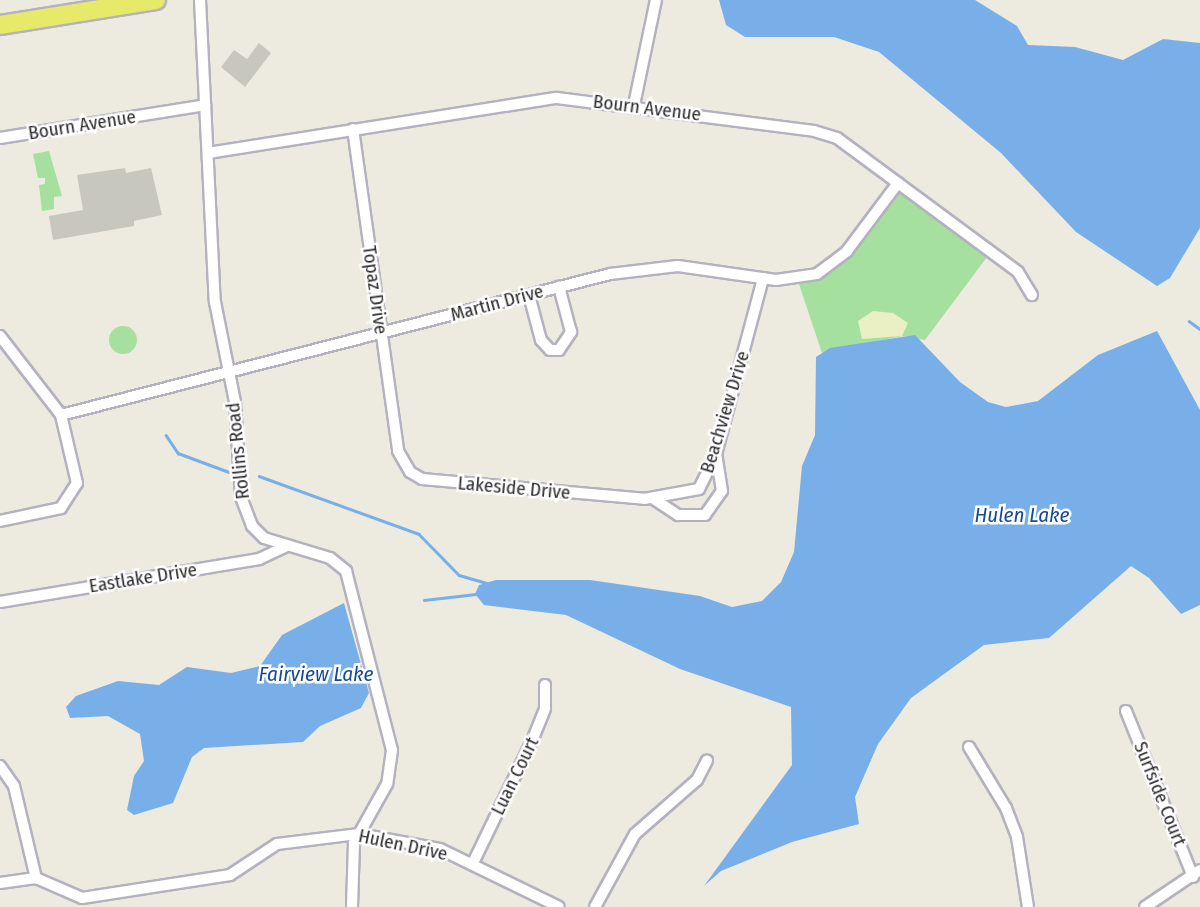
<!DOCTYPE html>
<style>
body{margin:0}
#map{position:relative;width:1200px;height:907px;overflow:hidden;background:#edeadf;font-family:"Fira Sans Condensed",sans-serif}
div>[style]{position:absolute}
.green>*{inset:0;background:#a5e09f}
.round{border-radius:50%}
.sand>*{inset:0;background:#ebefc4}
.water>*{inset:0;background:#79afe8}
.stream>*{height:2.5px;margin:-1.25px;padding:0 1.25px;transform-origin:1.25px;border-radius:1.25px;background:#79afe8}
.building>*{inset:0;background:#c8c7be}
.roads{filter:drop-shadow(2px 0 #b3b2be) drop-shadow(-2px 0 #b3b2be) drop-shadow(0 2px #b3b2be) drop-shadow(0 -2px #b3b2be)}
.street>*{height:10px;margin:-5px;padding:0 5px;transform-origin:5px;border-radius:5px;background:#fff}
.primary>*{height:18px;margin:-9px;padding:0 9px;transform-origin:9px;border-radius:9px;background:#e7e968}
span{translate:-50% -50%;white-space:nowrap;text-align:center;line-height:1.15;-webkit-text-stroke:5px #fff;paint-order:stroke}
.street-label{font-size:19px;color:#2c2c2c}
.water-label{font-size:21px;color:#164a96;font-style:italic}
</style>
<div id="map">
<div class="green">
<div style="clip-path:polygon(49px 151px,62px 196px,54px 197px,54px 209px,42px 211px,39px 185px,45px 184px,45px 178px,38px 178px,33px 154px)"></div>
<div style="clip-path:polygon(898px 184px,990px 253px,925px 340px,902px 336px,822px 353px,798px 281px,833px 266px)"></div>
<div class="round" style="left:109px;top:326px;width:28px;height:28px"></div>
</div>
<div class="sand">
<div style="clip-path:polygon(873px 311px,893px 313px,908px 323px,902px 336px,862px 339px,858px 321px)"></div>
</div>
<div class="water">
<div style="clip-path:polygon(719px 0,975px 0,1017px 26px,1028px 45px,1075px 47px,1123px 60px,1163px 39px,1200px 43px,1200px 228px,1170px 278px,1157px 286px,1076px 232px,1001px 153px,879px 52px,834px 37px,745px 37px,726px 25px)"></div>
<div style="clip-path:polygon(1157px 331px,1200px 410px,1200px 605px,1181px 614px,1149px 578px,1131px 566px,1049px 638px,984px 645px,911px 698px,878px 744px,855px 797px,859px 824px,792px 842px,721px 871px,704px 886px,792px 765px,791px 707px,680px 669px,566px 615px,484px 605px,475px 594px,479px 585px,496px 580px,590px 580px,700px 596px,732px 607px,762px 601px,781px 582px,794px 552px,802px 466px,815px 435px,816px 357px,830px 348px,915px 335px,960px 382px,988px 402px,1006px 407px,1038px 401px,1098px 355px)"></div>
<div style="clip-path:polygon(344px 603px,369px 693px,361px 708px,320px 726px,303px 742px,204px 748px,192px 757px,173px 803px,134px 815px,127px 810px,134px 776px,144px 761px,140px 734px,108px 716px,70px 718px,66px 707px,76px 696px,118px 681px,159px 685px,187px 667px,231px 673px,260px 666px,282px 635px)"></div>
</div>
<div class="stream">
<div style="left:1189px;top:321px;width:14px;rotate:36deg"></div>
<div style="left:166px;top:435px;width:22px;rotate:56deg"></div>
<div style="left:178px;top:453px;width:54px;rotate:20.4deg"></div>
<div style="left:259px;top:476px;width:170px;rotate:19.9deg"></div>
<div style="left:419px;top:534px;width:57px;rotate:45.7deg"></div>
<div style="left:459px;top:575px;width:32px;rotate:16deg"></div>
<div style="left:424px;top:600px;width:52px;rotate:-6.6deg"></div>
</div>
<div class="building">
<div style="clip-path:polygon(259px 43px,271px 53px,245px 87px,221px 67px,234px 50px,247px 59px)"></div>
<div style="clip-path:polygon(125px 168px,126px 173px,151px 168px,162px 215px,134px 221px,134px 226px,53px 240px,49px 216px,83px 210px,77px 175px)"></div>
</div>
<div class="roads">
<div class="street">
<div style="left:200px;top:0;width:302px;rotate:87.2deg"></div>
<div style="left:215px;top:302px;width:102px;rotate:78.7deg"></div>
<div style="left:235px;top:402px;width:95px;rotate:86.4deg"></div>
<div style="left:241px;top:497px;width:31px;rotate:69deg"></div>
<div style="left:252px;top:526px;width:17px;rotate:45deg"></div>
<div style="left:264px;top:538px;width:69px;rotate:16.9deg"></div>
<div style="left:330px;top:558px;width:21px;rotate:39deg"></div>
<div style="left:346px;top:571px;width:185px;rotate:75.6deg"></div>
<div style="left:392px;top:750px;width:34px;rotate:98deg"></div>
<div style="left:387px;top:784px;width:68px;rotate:119.2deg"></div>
<div style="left:354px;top:843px;width:64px;rotate:91.8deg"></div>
<div style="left:634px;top:105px;width:107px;rotate:-78.2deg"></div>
<div style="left:353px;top:129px;width:325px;rotate:82deg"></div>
<div style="left:398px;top:451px;width:24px;rotate:60deg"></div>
<div style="left:410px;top:472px;width:14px;rotate:30deg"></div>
<div style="left:422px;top:479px;width:223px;rotate:5.1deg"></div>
<div style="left:644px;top:499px;width:56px;rotate:-10.3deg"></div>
<div style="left:699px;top:489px;width:39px;rotate:-64deg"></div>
<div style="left:716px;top:454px;width:182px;rotate:-75deg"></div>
<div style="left:0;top:138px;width:208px;rotate:-9.1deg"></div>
<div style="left:208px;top:153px;width:353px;rotate:-9deg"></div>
<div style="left:557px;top:98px;width:259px;rotate:7.3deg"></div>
<div style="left:814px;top:131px;width:24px;rotate:17deg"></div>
<div style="left:837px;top:138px;width:225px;rotate:36.5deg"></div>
<div style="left:1018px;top:272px;width:27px;rotate:59deg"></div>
<div style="left:529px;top:295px;width:47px;rotate:75.1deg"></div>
<div style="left:541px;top:340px;width:13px;rotate:48deg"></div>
<div style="left:550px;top:350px;width:9px"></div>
<div style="left:559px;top:350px;width:22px;rotate:-56deg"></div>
<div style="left:571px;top:332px;width:47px;rotate:-104.9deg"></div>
<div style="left:0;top:336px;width:100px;rotate:52.3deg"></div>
<div style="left:61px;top:415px;width:70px;rotate:76.8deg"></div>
<div style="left:77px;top:483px;width:30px;rotate:123deg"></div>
<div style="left:61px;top:508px;width:62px;rotate:168deg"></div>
<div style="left:61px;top:415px;width:567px;rotate:-14.4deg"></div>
<div style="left:610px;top:274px;width:68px;rotate:-6.7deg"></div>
<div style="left:678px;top:266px;width:99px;rotate:8.1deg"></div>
<div style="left:776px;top:280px;width:41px;rotate:-8.3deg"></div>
<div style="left:817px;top:274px;width:38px;rotate:-37deg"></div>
<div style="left:847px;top:251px;width:85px;rotate:-53.1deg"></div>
<div style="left:654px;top:499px;width:29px;rotate:34deg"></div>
<div style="left:678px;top:515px;width:27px"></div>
<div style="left:705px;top:515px;width:29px;rotate:-55deg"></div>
<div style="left:722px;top:491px;width:37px;rotate:-99deg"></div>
<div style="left:0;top:602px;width:263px;rotate:-9.4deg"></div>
<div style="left:259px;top:559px;width:29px;rotate:-25deg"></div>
<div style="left:1126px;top:711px;width:179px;rotate:68deg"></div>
<div style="left:969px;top:747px;width:71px;rotate:58.8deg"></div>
<div style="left:1006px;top:808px;width:31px;rotate:69deg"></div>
<div style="left:1017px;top:837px;width:71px;rotate:81.1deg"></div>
<div style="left:0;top:766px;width:24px;rotate:55deg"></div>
<div style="left:14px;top:786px;width:95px;rotate:76.6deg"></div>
<div style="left:473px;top:863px;width:136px;rotate:-64.2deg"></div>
<div style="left:532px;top:741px;width:35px;rotate:-68deg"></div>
<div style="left:545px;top:708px;width:23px;rotate:-90deg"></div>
<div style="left:0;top:883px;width:36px;rotate:-8deg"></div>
<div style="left:36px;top:878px;width:50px;rotate:23.5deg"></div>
<div style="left:82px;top:898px;width:150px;rotate:-8.8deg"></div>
<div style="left:230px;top:875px;width:56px;rotate:-33.4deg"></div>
<div style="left:277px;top:844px;width:83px;rotate:-7deg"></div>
<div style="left:359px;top:834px;width:82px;rotate:10.5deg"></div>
<div style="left:440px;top:849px;width:132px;rotate:26deg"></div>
<div style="left:595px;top:907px;width:83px;rotate:-61.3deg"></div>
<div style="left:635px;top:834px;width:82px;rotate:-41.1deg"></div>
<div style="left:697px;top:780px;width:22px;rotate:-63deg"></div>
<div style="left:1145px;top:907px;width:66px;rotate:-33.9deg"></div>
</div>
<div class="primary">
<div style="left:0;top:25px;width:158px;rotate:-9.1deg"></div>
</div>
</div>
<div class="street-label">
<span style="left:647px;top:108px;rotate:7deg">Bourn Avenue</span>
<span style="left:82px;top:125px;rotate:-9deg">Bourn Avenue</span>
<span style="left:375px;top:290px;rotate:82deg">Topaz Drive</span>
<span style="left:497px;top:303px;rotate:-15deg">Martin Drive</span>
<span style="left:725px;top:412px;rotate:-73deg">Beachview Drive</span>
<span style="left:238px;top:451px;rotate:-96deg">Rollins Road</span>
<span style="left:514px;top:488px;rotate:5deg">Lakeside Drive</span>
<span style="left:143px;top:578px;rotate:-9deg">Eastlake Drive</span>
<span style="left:515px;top:776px;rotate:-64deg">Luan Court</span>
<span style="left:1160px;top:794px;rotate:68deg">Surfside Court</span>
<span style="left:403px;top:845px;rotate:12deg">Hulen Drive</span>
</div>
<div class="water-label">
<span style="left:1022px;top:515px">Hulen Lake</span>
<span style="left:316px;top:674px">Fairview Lake</span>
</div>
</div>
